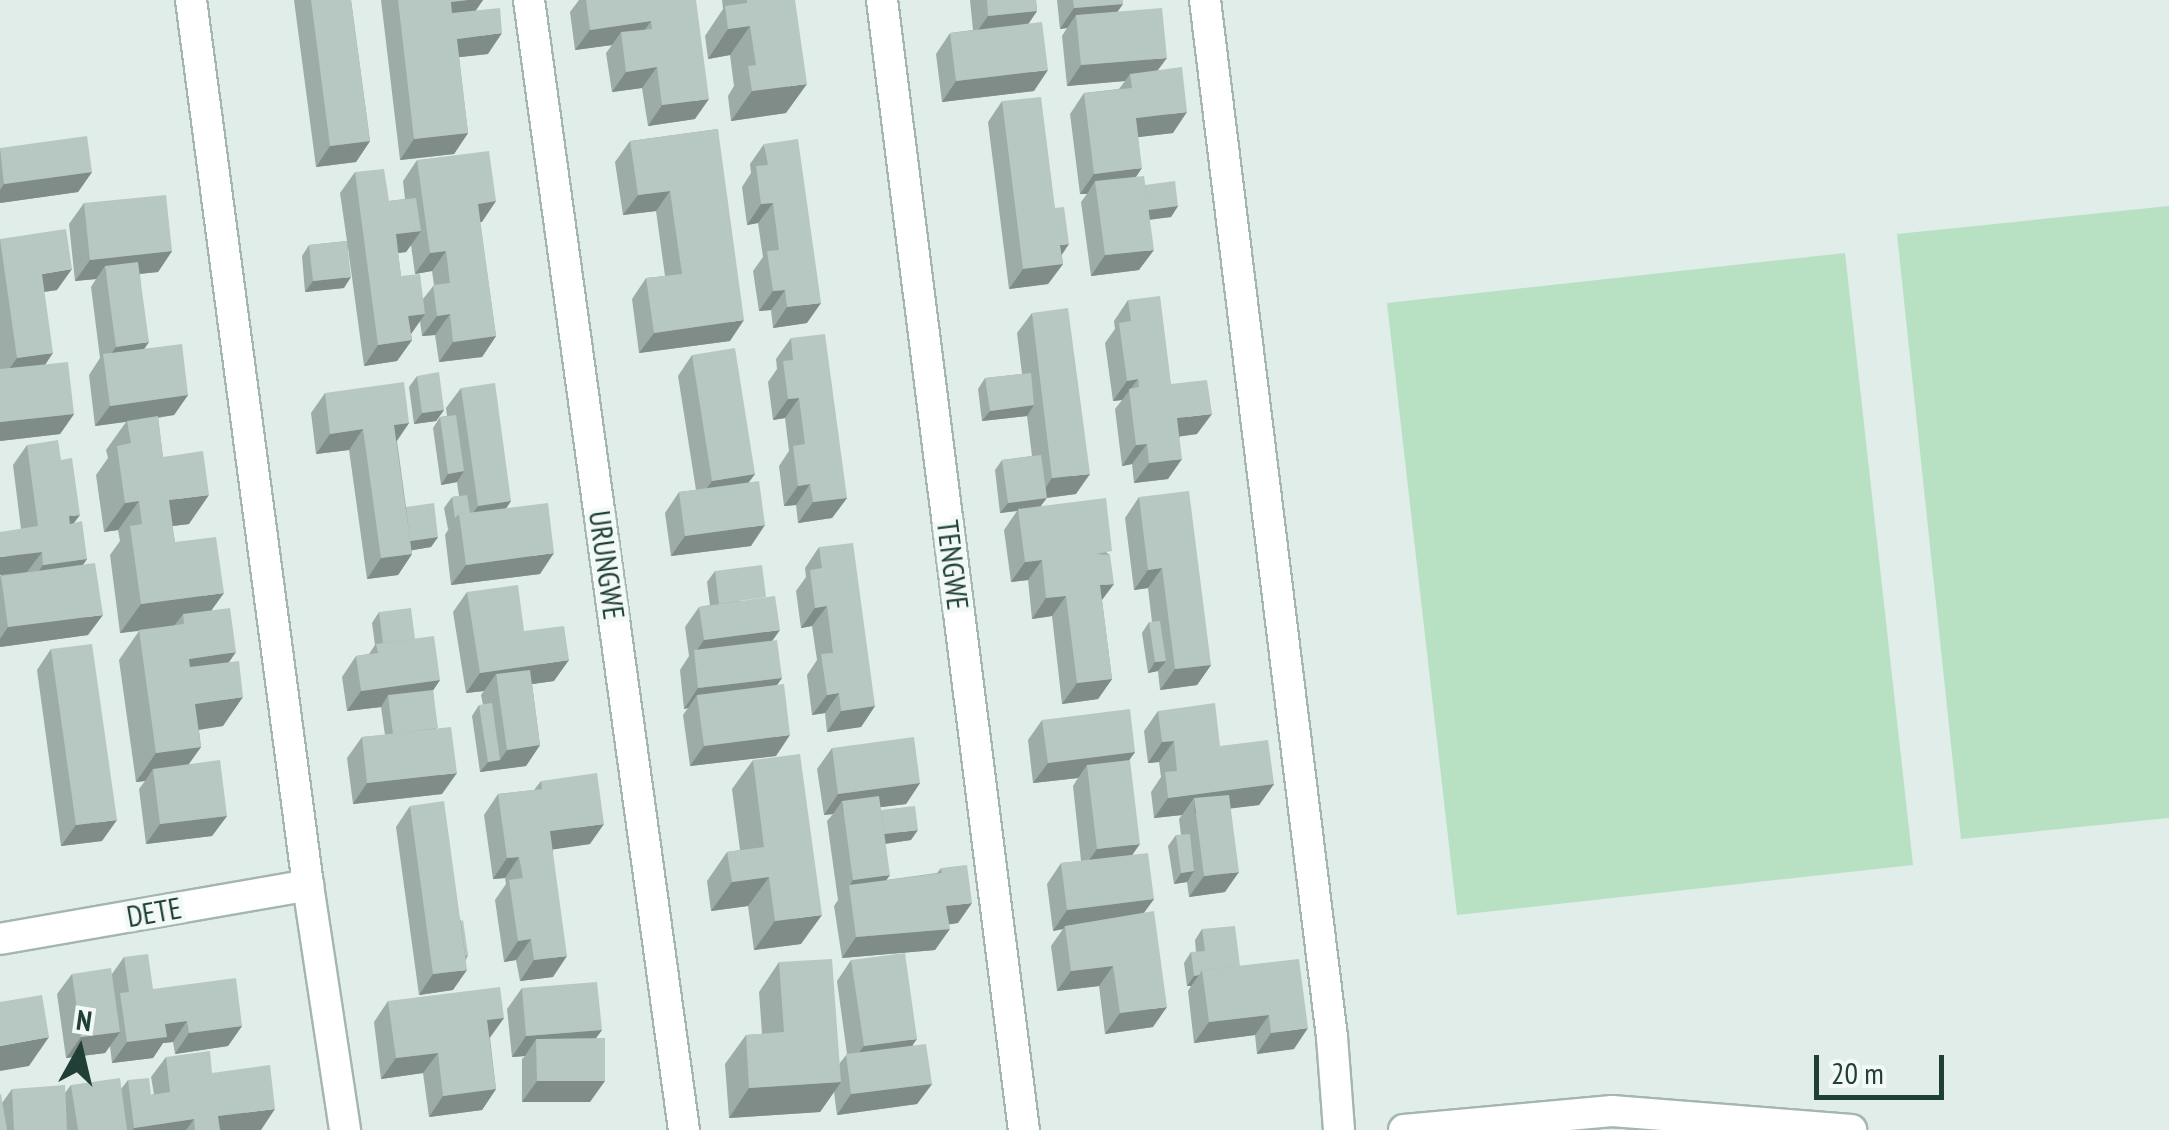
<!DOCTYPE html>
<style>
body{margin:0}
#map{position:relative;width:2169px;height:1130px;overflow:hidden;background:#e1ede8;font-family:"PT Sans Narrow",sans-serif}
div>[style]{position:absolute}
.green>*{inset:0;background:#b8e0c3}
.roads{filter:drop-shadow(2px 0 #a3b6af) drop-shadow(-2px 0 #a3b6af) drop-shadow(0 2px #a3b6af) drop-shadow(0 -2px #a3b6af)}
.street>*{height:30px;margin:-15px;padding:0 15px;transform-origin:15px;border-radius:15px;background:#fff}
.secondary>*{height:30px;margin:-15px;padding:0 15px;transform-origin:15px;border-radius:15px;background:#fff}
.wall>*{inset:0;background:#9daca6}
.shaded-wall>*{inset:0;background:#7f8c87}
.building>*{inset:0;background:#b6c8c1}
span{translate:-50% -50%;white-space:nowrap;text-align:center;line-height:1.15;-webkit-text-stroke:9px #f2f9f6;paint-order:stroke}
.street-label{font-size:30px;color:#204037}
.north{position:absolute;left:30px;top:1000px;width:100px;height:100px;-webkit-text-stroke:8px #f2f9f6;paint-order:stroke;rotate:8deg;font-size:28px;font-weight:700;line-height:40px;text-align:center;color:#204037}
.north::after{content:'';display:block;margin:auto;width:35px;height:45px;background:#204037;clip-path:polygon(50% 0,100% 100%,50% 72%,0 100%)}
.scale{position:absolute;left:1814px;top:1055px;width:130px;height:45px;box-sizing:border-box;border:5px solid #204037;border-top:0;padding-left:12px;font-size:30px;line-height:35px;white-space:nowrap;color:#204037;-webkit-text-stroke:8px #f2f9f6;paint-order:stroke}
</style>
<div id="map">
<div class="green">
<div style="clip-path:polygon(2169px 206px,2169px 818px,1961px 839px,1897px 234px)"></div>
<div style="clip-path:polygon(1845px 253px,1913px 865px,1457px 915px,1387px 303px)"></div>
</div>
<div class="roads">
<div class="street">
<div style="left:191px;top:0;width:893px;rotate:82.47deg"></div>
<div style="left:308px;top:885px;width:248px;rotate:81.4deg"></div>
<div style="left:529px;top:0;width:1141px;rotate:82.19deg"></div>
<div style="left:882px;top:0;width:1139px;rotate:82.84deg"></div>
<div style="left:1205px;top:0;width:1045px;rotate:83.02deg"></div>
<div style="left:1332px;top:1037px;width:93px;rotate:85.7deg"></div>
<div style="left:0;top:939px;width:313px;rotate:-9.9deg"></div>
</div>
<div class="secondary">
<div style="left:1404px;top:1130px;width:209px;rotate:-5.2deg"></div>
<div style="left:1612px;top:1111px;width:240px;rotate:4.5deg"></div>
</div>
</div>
<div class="wall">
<div style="clip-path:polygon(294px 0,351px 0,370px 141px,356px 162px,316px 167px)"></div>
<div style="clip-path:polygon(381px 0,483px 0,475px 11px,488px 54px,459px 57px,468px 133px,454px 154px,400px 160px)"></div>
<div style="clip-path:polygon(579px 0,696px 0,695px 119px,648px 126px,642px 88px,612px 92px,606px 53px,612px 45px,575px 50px,570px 12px)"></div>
<div style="clip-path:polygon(722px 0,795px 0,786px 113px,731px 121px,728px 96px,734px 86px,730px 55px,708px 59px,705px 36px,723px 9px)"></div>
<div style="clip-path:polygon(970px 0,1036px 0,1037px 11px,1028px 24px,1034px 91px,942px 102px,936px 54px,950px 33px,973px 30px)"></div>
<div style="clip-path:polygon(1057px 0,1123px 0,1117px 11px,1158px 70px,1173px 133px,1138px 137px,1136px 177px,1145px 185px,1178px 206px,1171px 217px,1150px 219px,1139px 270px,1091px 276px,1081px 202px,1087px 194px,1080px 194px,1070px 114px,1084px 93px,1119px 89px,1125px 81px,1067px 86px,1062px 36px,1067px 28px,1060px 29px)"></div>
<div style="clip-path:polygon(1002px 101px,1055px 208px,1063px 264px,1048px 284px,1009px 289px,988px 122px)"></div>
<div style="clip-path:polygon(718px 129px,730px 341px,639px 353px,632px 299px,646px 278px,665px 276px,656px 211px,623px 215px,615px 162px,630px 141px)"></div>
<div style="clip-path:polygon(764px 144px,807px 323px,773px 328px,771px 310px,759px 311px,753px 271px,763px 257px,758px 223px,747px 225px,742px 187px,751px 173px,750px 164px)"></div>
<div style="clip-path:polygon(0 148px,92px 172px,78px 192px,0 203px)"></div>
<div style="clip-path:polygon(evenodd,417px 160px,496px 201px,480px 222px,496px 336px,482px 357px,439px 362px,435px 335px,422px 336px,420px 321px,411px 334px,412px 340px,397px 361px,364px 366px,348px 248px,344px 288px,305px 292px,302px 256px,309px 245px,347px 241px,340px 193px,355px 172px,389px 201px,405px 199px,403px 181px,417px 160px,411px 245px,415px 274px,432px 271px,434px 285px,423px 299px,401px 276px,398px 253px,406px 252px,411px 245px)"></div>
<div style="clip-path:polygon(84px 203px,172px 251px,158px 272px,140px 274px,144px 349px,188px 395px,174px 415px,158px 418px,163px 457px,189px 524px,172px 526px,175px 542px,212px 610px,229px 662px,223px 726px,199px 730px,201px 747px,189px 764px,227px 816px,212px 836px,146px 844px,139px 789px,145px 781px,136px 782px,119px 660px,139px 631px,120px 633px,110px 555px,120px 541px,118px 530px,104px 532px,96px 475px,108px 458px,106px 450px,126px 422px,95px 426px,89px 375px,100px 358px,91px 287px,96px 279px,75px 281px,69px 224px)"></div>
<div style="clip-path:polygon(0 239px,57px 290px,44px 292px,45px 364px,74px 414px,60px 434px,0 441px)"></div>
<div style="clip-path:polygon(1128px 300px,1197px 434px,1180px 436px,1168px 479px,1134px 483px,1132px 464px,1122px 466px,1115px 409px,1122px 400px,1113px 401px,1105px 343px,1115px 329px,1114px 321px)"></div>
<div style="clip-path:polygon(1032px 313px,1076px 494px,1046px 498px,1041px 506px,1110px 555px,1102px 600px,1112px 679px,1098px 699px,1062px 704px,1052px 616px,1032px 619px,1028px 580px,1011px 582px,1004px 530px,1017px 511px,1000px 513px,995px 470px,1002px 460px,1032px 456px,1027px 416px,982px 421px,978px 389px,985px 378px,1022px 374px,1017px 333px)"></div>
<div style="clip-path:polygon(791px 338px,847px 498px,832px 518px,798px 523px,796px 505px,784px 506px,779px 466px,789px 451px,785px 418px,773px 420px,768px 382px,777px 369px,776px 359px)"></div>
<div style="clip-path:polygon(692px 355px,755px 474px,748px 483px,751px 546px,671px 556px,665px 513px,679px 492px,696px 490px,678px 376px)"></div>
<div style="clip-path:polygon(417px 376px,444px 410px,436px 421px,414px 424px,409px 387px)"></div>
<div style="clip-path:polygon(461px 388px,511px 501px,506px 508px,540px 574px,451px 585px,445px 535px,449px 528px,448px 529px,444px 508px,452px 497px,459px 496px,457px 482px,441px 485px,433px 428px,440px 417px,447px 416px,446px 408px)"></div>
<div style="clip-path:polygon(325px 393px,409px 423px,397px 441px,406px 507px,438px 537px,431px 547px,412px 550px,412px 554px,398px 575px,367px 579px,349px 450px,316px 454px,311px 413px)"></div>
<div style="clip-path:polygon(27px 445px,61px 460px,74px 523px,87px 559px,83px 565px,88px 635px,0 647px,0 577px,21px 529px,13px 465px)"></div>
<div style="clip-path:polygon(1139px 497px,1211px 665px,1197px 685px,1160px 690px,1158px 671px,1148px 673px,1142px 633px,1149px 622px,1152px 622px,1148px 588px,1134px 590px,1125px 518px)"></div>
<div style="clip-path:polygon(819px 547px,875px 706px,861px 727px,827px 732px,825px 713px,812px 715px,807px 675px,817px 660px,812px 626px,801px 628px,796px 591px,806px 577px,805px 568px)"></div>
<div style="clip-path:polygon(715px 571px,772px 641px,782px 678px,777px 685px,776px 756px,690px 766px,683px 715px,688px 708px,684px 709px,680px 670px,689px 656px,685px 627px,699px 607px,710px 605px,707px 582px)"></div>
<div style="clip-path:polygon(467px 592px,524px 631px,554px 681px,532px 684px,540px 745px,526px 766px,480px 772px,472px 716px,479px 705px,483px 705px,481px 695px,484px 691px,466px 693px,453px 612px)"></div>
<div style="clip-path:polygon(379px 612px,415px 639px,440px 680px,433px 690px,442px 794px,353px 804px,347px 758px,362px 737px,385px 735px,381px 707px,347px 711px,342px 677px,356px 656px,369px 654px,375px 645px,372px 623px)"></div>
<div style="clip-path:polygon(51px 649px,102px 841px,61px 846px,37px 670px)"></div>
<div style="clip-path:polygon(1158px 711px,1220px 746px,1274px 784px,1259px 805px,1231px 808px,1225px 892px,1189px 897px,1187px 882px,1174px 884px,1168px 846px,1176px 835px,1181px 835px,1179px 819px,1182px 815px,1154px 818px,1151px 792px,1161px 777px,1159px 762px,1148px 763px,1144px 731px)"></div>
<div style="clip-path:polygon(1042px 720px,1135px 752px,1129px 760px,1132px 855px,1154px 899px,1144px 913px,1153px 1027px,1105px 1034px,1099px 986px,1057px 991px,1051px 946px,1063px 929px,1053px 931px,1047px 884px,1061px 863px,1081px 861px,1073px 786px,1078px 778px,1033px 783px,1028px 740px)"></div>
<div style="clip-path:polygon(832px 748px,920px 783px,906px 804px,880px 807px,881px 810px,911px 840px,885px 844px,886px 880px,937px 873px,941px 868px,958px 923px,949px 924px,935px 950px,842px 958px,834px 906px,838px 900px,827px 821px,833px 814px,824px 815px,817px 769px)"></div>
<div style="clip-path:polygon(753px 760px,801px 944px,754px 950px,748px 906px,711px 911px,707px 881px,727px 852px,740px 850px,732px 789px)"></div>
<div style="clip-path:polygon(541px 781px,590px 844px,553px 849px,553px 977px,520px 981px,516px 960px,504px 962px,495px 900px,506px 884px,505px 878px,493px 879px,484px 815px,498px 794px,534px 790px)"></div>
<div style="clip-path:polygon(410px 806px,461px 921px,468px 955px,453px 990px,419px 995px,396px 827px)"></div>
<div style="clip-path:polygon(1202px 929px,1240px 966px,1294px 1049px,1257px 1054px,1255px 1035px,1194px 1043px,1188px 991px,1191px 986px,1187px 986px,1184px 963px,1191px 952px,1196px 952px,1195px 940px)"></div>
<div style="clip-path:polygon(124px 957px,153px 989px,242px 1026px,228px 1046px,175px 1054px,173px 1042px,163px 1043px,153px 1058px,112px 1063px,110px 1046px,105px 1053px,66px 1058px,57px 994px,72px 974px,112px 974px)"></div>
<div style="clip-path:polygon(851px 960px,913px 1045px,932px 1084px,917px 1104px,837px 1115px,834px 1092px,820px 1112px,729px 1118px,725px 1064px,746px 1035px,762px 1034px,759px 992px,779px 962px,839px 1064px,847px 1054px,837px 981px)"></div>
<div style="clip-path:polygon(522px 988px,602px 1030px,596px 1038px,590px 1102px,522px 1102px,522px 1059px,525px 1056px,512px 1057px,507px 1009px)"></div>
<div style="clip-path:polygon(388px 1001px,504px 1018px,490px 1038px,496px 1089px,482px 1110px,429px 1117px,423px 1073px,381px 1079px,374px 1022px)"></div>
<div style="clip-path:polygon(166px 1057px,212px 1073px,261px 1130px,0 1130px,2px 1103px,12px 1089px,65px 1093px,71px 1085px,121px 1089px,128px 1080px,151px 1095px,154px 1094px,151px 1077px)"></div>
</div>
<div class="shaded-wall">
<div style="clip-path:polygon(468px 0,483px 0,470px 19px,437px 23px,451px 2px)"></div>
<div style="clip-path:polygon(1123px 4px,1109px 24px,1076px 15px,1067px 28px,1060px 29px,1074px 8px)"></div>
<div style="clip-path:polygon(1037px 11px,1023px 32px,974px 36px,988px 16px)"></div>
<div style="clip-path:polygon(651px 21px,636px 42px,621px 32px,612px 45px,575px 50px,590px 30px)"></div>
<div style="clip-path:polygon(750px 26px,730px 55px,708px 59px,728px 29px)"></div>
<div style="clip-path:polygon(502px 33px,488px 54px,443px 59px,457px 39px)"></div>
<div style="clip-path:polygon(1167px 58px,1152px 78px,1130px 74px,1125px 81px,1067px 86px,1081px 65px)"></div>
<div style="clip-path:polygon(657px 67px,642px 88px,612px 92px,626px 72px)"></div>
<div style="clip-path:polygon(1048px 70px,1034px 91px,942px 102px,956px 81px)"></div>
<div style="clip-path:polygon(807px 84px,786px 113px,731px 121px,752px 91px)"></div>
<div style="clip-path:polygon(709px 99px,695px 119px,648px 126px,662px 105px)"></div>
<div style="clip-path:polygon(1187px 112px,1173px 133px,1122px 139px,1136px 118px)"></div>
<div style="clip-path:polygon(468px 133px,454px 154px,400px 160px,414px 139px)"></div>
<div style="clip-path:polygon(370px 141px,356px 162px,316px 167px,330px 146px)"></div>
<div style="clip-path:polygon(1142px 168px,1128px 189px,1095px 181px,1087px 194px,1080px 194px,1094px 174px)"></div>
<div style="clip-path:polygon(92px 172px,78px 192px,0 203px,0 190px,4px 184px)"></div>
<div style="clip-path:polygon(670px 191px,656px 211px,623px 215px,638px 195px)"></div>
<div style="clip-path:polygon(496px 201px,482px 222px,463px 224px,478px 204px)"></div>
<div style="clip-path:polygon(773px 203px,758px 223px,747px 225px,761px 204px)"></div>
<div style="clip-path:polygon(1178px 206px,1171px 217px,1133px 222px,1140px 211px)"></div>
<div style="clip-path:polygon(421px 231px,406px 252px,382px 255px,396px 234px)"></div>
<div style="clip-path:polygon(1069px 244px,1055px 265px,1063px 264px,1048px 284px,1009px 289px,1023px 269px,1060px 245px)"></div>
<div style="clip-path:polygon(1154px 250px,1139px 270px,1091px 276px,1105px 255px)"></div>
<div style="clip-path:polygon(172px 251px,158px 272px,106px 277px,105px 266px,96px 279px,75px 281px,90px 260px)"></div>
<div style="clip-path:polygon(446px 251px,432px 271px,415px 274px,430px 253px)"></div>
<div style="clip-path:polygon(72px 269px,57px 290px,28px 294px,42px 274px)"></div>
<div style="clip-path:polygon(351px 277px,344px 288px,305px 292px,313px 281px)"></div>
<div style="clip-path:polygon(785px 290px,771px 310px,759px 311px,773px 291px)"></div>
<div style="clip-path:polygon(821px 303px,807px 323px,773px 328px,787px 307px)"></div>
<div style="clip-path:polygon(425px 314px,411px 334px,408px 316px)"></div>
<div style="clip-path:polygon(450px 314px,435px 335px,422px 336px,437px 316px)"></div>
<div style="clip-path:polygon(744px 320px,730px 341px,639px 353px,654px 333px)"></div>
<div style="clip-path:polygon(496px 336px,482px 357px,439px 362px,453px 342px)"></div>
<div style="clip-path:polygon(412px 340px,397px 361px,364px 366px,378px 345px)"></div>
<div style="clip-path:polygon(149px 342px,135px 363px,104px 364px,116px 347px)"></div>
<div style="clip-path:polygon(53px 353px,39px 374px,2px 379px,17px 358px)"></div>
<div style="clip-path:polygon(1138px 379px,1122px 400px,1113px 401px,1127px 381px)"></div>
<div style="clip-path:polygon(188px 395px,174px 415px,95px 426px,110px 406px)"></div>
<div style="clip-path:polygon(799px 398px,785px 418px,773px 420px,788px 399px)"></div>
<div style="clip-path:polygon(1034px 405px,1027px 416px,982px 421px,990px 411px)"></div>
<div style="clip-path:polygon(444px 410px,436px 421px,414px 424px,422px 413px)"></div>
<div style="clip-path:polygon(74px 414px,60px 434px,0 441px,0 422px)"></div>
<div style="clip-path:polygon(1212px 414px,1197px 434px,1163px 439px,1177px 418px)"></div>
<div style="clip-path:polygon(409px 423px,395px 443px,394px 425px)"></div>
<div style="clip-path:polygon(363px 429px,349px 450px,316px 454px,330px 434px)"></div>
<div style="clip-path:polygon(1147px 444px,1132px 464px,1122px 466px,1136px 445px)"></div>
<div style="clip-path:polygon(1182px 459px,1168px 479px,1134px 483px,1149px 463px)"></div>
<div style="clip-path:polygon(464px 471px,457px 482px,441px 485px,448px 474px)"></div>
<div style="clip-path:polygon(755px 474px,740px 494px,698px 501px,712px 481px)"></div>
<div style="clip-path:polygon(1090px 474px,1076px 494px,1038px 499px,1052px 478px)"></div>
<div style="clip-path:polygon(810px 484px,796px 505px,784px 506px,798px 486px)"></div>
<div style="clip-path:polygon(209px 495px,189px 524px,148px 529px,169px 500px)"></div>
<div style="clip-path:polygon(847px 498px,832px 518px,798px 523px,813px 502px)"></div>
<div style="clip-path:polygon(1047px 498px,1039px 508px,1000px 513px,1008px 503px)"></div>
<div style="clip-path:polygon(139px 501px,118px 530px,104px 532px,125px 503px)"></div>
<div style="clip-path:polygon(511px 501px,497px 522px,471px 516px,478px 506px)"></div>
<div style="clip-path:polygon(80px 515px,65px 535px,69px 516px)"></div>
<div style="clip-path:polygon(765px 525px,751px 546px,671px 556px,685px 536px)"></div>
<div style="clip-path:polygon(438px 537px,431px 547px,396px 553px,403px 542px)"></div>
<div style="clip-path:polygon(42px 552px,27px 572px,0 575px,0 557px)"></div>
<div style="clip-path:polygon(554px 553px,540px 574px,451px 585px,466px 565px)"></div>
<div style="clip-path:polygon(412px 554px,398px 575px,367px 579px,381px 558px)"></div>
<div style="clip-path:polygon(87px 559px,72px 580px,29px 585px,43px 565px)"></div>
<div style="clip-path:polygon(1042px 560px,1028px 580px,1011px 582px,1025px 562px)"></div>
<div style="clip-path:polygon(1162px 568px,1148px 588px,1134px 590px,1148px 570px)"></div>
<div style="clip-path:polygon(1114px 584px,1099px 604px,1100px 585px)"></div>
<div style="clip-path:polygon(224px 593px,203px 622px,183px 614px,174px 626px,120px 633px,141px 604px)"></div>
<div style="clip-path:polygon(1066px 596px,1052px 616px,1032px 619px,1046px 598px)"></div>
<div style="clip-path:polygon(827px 606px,812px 626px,801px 628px,815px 608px)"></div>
<div style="clip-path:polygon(103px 615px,88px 635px,0 647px,0 639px,8px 627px)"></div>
<div style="clip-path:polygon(780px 630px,765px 651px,694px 654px,704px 640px)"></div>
<div style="clip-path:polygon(236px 652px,216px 681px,168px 688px,189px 659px)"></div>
<div style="clip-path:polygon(569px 660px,554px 681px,498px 689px,496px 674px,484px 691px,466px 693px,480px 673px)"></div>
<div style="clip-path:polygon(1166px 661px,1158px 671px,1148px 673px,1155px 662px)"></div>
<div style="clip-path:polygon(1211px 665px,1197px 685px,1160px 690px,1175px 669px)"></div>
<div style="clip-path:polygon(782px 678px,767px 699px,697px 695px,688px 708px,684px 709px,698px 688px)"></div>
<div style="clip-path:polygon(1112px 679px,1098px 699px,1062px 704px,1077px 683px)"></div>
<div style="clip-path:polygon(440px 680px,426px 701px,388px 695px,381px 707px,347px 711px,361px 691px)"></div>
<div style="clip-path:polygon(839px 693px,825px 713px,812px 715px,827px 695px)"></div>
<div style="clip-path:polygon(243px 697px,223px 726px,175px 733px,195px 704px)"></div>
<div style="clip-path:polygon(875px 706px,861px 727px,827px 732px,841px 711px)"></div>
<div style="clip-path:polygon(790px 735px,776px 756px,690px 766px,704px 746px)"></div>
<div style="clip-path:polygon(1174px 741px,1159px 762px,1148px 763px,1162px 742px)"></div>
<div style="clip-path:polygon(540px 745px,526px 766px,480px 772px,488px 762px,500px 760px,507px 750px)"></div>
<div style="clip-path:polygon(201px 747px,180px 776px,153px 769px,145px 781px,136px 782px,156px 753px)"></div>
<div style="clip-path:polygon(1135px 752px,1121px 772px,1087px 765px,1078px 778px,1033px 783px,1048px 763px)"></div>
<div style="clip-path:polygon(457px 773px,442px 794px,353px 804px,367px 783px)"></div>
<div style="clip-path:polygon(920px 783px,906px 804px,843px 812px,842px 801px,833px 814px,824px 815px,838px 794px)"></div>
<div style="clip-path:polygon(1274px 784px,1259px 805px,1195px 813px,1194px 798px,1182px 815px,1154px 818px,1168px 798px)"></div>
<div style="clip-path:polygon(227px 816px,212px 836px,146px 844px,160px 824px)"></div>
<div style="clip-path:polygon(117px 820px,102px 841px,61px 846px,76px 825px)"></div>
<div style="clip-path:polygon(604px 824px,590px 844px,536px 852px,550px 831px)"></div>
<div style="clip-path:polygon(918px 830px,911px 840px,869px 846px,876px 835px)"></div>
<div style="clip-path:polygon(1140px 844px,1126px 864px,1082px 870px,1097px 849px)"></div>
<div style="clip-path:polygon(519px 857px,505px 878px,493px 879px,507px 858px)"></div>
<div style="clip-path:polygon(1194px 871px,1187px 882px,1174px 884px,1181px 873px)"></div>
<div style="clip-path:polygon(1239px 872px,1225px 892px,1189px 897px,1204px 876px)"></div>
<div style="clip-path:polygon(890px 875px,876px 895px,849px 886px,853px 880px)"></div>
<div style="clip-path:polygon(769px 877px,748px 906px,711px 911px,732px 882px)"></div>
<div style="clip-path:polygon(1154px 899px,1139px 919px,1065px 926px,1063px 929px,1053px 931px,1067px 910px)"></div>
<div style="clip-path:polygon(972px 903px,958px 923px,932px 927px,946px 906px)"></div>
<div style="clip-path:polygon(822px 915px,801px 944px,754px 950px,775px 921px)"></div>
<div style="clip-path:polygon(950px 929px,935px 950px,842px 958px,856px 937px)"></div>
<div style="clip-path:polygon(531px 939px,516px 960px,504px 962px,518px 941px)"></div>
<div style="clip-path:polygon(567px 956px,553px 977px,520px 981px,534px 960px)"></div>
<div style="clip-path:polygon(1113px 966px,1099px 986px,1057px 991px,1071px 971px)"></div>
<div style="clip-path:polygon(467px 970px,453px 990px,419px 995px,433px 974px)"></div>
<div style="clip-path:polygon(1199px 975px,1191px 986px,1187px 986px,1194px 976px)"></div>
<div style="clip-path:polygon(1167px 1007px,1153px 1027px,1105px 1034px,1120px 1013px)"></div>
<div style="clip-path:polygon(1269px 1015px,1255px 1035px,1194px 1043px,1209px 1022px)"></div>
<div style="clip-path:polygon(504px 1018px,489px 1038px,487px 1020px)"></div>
<div style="clip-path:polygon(187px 1021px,173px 1042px,163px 1043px,153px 1058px,112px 1063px,127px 1042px,165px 1024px)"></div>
<div style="clip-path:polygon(242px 1026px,228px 1046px,175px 1054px,189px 1033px)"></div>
<div style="clip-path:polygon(1308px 1028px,1294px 1049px,1257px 1054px,1271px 1033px)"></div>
<div style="clip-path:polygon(602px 1030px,587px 1050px,536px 1039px,525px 1056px,512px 1057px,526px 1036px)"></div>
<div style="clip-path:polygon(120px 1032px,105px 1053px,66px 1058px,81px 1037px)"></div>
<div style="clip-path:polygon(49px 1037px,29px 1066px,0 1071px,0 1046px)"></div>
<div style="clip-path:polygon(917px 1039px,902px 1060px,849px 1067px,864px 1046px)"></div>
<div style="clip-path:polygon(438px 1053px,423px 1073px,381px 1079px,396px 1058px)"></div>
<div style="clip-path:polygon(537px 1081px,605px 1081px,590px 1102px,522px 1102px)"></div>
<div style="clip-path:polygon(841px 1082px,820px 1112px,729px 1118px,749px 1088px)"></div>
<div style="clip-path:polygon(932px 1084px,917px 1104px,837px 1115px,851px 1094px)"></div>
<div style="clip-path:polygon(496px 1089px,482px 1110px,429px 1117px,443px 1096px)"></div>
<div style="clip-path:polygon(275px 1109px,261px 1130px,208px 1130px,218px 1116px)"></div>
<div style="clip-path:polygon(194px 1119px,186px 1130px,133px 1130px,134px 1128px)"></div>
</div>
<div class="building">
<div style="clip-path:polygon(311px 0,351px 0,370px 141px,330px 146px)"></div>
<div style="clip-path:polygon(398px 0,468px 0,451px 2px,452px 13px,500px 8px,502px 33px,457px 39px,468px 133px,414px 139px)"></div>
<div style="clip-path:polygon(586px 0,696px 0,709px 99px,662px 105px,657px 67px,626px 72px,621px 32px,652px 29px,651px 21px,590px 30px)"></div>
<div style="clip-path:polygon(747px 0,795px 0,807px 84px,752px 91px,748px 66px,756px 65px,750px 26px,728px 29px,725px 6px,747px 3px)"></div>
<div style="clip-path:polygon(987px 0,1036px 0,1037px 11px,988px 16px)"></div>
<div style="clip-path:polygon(1073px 0,1123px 0,1123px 4px,1074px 8px)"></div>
<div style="clip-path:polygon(1162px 8px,1167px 58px,1081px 65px,1076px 15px)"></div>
<div style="clip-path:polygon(1042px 22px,1048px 70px,956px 81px,950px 33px)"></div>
<div style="clip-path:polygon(1182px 67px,1187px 112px,1136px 118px,1142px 168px,1094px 174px,1084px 93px,1132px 88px,1130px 74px)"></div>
<div style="clip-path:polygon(1041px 97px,1055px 208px,1064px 207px,1069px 244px,1060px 245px,1063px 264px,1023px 269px,1002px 101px)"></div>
<div style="clip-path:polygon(718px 129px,744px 320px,654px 333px,646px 278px,682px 274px,670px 191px,638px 195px,630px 141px)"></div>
<div style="clip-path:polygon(87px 136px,92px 172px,4px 184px,0 148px)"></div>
<div style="clip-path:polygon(798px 139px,821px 303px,787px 307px,785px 290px,773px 291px,767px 251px,779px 250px,773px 203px,761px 204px,756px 166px,768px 165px,764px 144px)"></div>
<div style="clip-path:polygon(489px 151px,496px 201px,478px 204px,496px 336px,453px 342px,450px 314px,437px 316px,433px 285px,450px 283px,446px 251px,430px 253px,417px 160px)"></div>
<div style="clip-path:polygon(384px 169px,389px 201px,416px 198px,421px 231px,396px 234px,401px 276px,420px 274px,425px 314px,408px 316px,412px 340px,378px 345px,355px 172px)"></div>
<div style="clip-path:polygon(1144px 176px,1154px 250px,1105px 255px,1095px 181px)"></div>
<div style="clip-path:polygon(1175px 181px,1178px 206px,1148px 210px,1145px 185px)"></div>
<div style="clip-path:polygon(166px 195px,172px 251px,90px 260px,84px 203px)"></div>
<div style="clip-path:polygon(66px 229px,72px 269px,42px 274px,53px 353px,17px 358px,0 239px)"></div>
<div style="clip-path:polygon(347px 241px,351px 277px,313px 281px,309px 245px)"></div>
<div style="clip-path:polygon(138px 262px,149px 342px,116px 347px,105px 266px)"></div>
<div style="clip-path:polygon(1160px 296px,1171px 384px,1207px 380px,1212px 414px,1177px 418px,1182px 459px,1149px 463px,1147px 444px,1136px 445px,1129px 389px,1139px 387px,1138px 379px,1127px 381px,1119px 323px,1131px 321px,1128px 300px)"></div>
<div style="clip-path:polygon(1068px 308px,1090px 474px,1052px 478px,1032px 313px)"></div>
<div style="clip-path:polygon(825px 334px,847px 498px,813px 502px,810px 484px,798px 486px,793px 446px,805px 444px,799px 398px,788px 399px,783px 361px,793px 360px,791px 338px)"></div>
<div style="clip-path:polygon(182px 344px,188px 395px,110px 406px,103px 354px)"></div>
<div style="clip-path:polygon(735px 348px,755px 474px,712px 481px,692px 355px)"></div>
<div style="clip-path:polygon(68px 362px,74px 414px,0 422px,0 369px)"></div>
<div style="clip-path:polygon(439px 372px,444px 410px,422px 413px,417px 376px)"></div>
<div style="clip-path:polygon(1031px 373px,1034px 405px,990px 411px,985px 378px)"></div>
<div style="clip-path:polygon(404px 382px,409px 423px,394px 425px,412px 554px,381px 558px,363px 429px,330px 434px,325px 393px)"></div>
<div style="clip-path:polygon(495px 383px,511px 501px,478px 506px,461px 388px)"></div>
<div style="clip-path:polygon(456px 415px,464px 471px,448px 474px,440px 417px)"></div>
<div style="clip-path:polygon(158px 416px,163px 457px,203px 451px,209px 495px,169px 500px,175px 542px,216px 537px,224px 593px,141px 604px,130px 526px,142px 524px,139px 501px,125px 503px,117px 446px,131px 443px,127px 421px)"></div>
<div style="clip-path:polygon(58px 440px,61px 460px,72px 458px,80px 515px,69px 516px,70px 524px,82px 521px,87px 559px,43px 565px,42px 552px,0 557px,0 532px,38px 526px,27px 445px)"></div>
<div style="clip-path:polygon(1041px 455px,1047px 498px,1008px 503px,1002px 460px)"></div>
<div style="clip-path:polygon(759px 481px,765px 525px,685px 536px,679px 492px)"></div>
<div style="clip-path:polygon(1189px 491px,1211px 665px,1175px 669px,1162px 568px,1148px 570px,1139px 497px)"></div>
<div style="clip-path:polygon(467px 495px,470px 513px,459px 514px,455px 518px,452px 497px)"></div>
<div style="clip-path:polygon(1106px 498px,1112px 551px,1096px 554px,1110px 555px,1114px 584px,1100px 585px,1112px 679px,1077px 683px,1066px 596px,1046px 598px,1042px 560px,1025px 562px,1018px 509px)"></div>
<div style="clip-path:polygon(434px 503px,438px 537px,410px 541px,406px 507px)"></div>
<div style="clip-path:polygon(548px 503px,554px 553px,466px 565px,459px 514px)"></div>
<div style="clip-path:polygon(853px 543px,875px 706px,841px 711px,839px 693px,827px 695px,821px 654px,833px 653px,827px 606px,815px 608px,810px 570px,822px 568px,819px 547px)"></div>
<div style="clip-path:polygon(95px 563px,103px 615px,8px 627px,1px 576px)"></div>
<div style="clip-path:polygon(762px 565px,766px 597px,719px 604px,715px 571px)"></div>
<div style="clip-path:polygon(518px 585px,524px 631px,564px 626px,569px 660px,480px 673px,467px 592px)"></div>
<div style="clip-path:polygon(775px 596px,780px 630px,704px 640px,699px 607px)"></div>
<div style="clip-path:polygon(230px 608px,236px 652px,189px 659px,190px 667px,239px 661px,243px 697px,195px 704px,201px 747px,156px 753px,139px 630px,184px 624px,183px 614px)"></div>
<div style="clip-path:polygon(411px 608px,415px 639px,383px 643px,379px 612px)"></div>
<div style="clip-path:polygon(1160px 621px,1166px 661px,1155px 662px,1149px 622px)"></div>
<div style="clip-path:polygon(434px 636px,440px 680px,361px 691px,356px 656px,378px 653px,376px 644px)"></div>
<div style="clip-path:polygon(777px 640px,782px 678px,698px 688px,694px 650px)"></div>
<div style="clip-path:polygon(92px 644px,117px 820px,76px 825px,51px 649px)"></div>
<div style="clip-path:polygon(530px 670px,540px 745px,507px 750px,496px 674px)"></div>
<div style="clip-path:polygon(784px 684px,790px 735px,704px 746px,697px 695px)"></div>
<div style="clip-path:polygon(433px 690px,438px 728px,393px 734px,388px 695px)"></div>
<div style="clip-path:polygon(492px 703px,500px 760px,488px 762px,479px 705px)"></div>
<div style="clip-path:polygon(1215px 703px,1220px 746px,1268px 740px,1274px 784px,1168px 798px,1165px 772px,1177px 771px,1174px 741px,1162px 742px,1158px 711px)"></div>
<div style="clip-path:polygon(1130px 709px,1135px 752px,1048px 763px,1042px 720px)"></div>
<div style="clip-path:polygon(451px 727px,457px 773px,367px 783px,362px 737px)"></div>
<div style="clip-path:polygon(914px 737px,920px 783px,838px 794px,832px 748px)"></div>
<div style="clip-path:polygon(800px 754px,822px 915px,775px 921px,769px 877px,732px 882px,727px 852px,764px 847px,753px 760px)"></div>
<div style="clip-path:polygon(220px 760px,227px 816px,160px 824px,153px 769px)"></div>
<div style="clip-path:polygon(1130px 760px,1140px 844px,1097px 849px,1087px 765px)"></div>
<div style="clip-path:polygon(597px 773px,604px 824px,550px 831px,567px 956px,534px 960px,531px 939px,518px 941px,509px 880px,523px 878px,519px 857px,507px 858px,498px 794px,542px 789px,541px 781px)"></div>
<div style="clip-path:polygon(1229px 795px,1239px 872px,1204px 876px,1194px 798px)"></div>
<div style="clip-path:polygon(879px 796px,890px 875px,853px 880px,842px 801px)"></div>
<div style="clip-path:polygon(444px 801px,467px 970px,433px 974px,410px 806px)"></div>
<div style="clip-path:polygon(915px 806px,918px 830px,884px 834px,881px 810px)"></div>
<div style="clip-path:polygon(1190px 834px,1194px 871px,1181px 873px,1176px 835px)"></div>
<div style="clip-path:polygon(1148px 853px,1154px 899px,1067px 910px,1061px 863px)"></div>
<div style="clip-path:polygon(967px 865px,972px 903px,946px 906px,950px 929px,856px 937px,849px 885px,942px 873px,941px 868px)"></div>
<div style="clip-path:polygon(1154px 911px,1167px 1007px,1120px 1013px,1113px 966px,1071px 971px,1065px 926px)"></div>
<div style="clip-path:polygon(463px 920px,468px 955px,465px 955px,461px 921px)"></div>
<div style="clip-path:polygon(1235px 926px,1240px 966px,1202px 970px,1199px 975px,1194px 976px,1191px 952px,1205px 951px,1202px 929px)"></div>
<div style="clip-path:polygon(905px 953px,917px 1039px,864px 1046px,851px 960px)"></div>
<div style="clip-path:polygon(148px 954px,153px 989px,236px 978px,242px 1026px,189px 1033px,187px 1021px,165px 1024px,167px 1037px,127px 1042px,120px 993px,129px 992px,124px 957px)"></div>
<div style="clip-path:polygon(832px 959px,841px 1082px,749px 1088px,746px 1035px,784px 1032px,779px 962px)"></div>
<div style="clip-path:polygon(1299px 959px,1308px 1028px,1271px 1033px,1269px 1015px,1209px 1022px,1202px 970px)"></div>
<div style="clip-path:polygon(111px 968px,120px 1032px,81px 1037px,72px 974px)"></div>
<div style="clip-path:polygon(597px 982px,602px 1030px,526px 1036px,522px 988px)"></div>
<div style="clip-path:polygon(500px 987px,504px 1018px,487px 1020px,496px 1089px,443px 1096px,438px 1053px,396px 1058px,388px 1001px)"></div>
<div style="clip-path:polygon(42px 995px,49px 1037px,0 1046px,0 1002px)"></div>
<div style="clip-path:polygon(605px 1038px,605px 1081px,537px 1081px,536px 1039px)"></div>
<div style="clip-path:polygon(926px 1044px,932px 1084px,851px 1094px,846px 1054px)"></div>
<div style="clip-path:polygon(210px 1051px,212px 1073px,270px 1065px,275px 1109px,218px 1116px,220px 1130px,195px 1130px,194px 1119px,134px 1128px,128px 1080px,149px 1078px,151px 1095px,170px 1092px,166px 1057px)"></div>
<div style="clip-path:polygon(120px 1078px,127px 1130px,78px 1130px,71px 1085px)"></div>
<div style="clip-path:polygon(65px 1085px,67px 1130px,14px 1130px,12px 1089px)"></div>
<div style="clip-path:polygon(0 1094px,1px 1094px,7px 1130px,0 1130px)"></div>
</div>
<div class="street-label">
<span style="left:607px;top:565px;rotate:82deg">URUNGWE</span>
<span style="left:953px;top:565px;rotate:83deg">TENGWE</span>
<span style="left:154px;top:912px;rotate:-10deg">DETE</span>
</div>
<div class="north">N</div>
<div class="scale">20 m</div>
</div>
